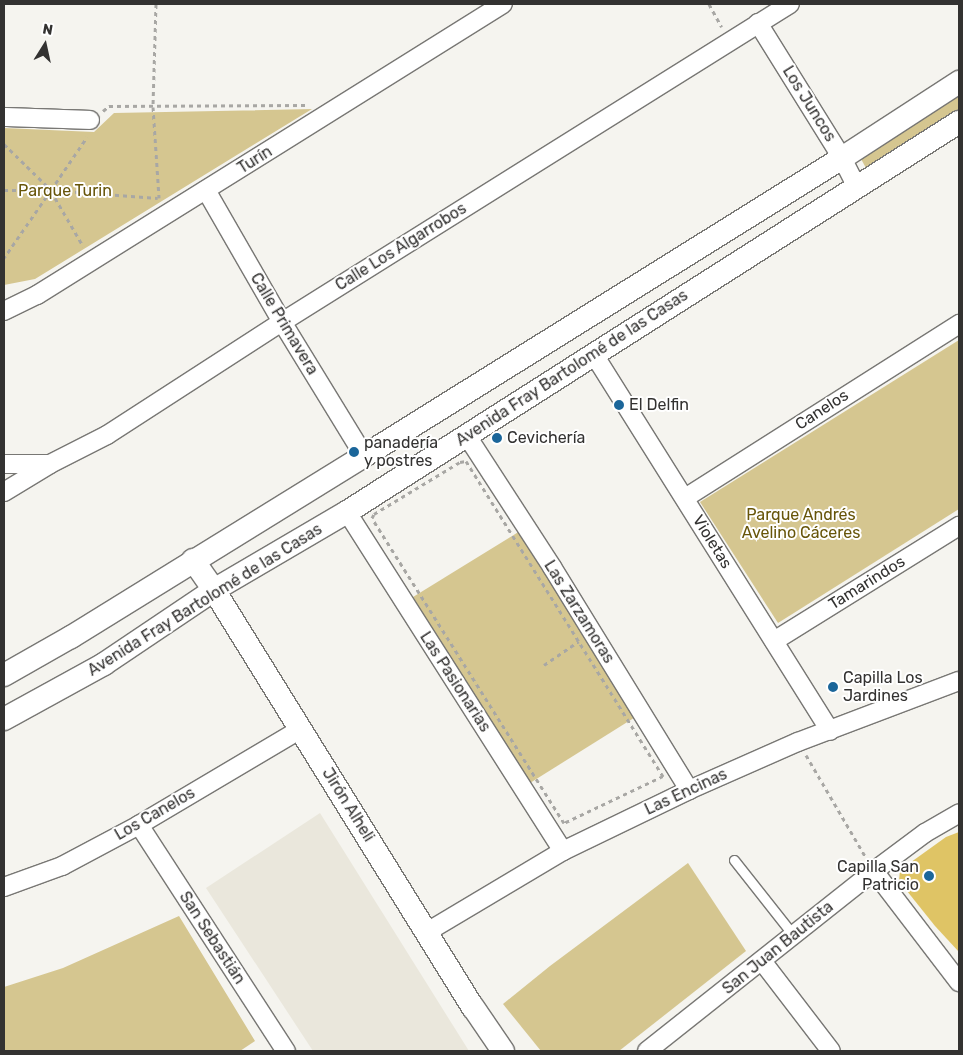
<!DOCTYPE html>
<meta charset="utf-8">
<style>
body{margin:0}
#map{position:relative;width:963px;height:1055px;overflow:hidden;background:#f5f4ef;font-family:Rubik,sans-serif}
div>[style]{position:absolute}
.built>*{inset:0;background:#eae7dc}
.green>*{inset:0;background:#d5c690}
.building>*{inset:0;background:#dfc465}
.path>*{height:3px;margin-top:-1.5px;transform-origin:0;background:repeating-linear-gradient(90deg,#a8a7a4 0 4px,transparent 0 8px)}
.roads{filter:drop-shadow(1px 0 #787774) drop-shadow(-1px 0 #787774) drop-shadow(0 1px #787774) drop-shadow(0 -1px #787774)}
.service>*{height:9px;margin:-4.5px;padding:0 4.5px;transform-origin:4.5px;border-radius:4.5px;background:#fff}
.minor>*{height:18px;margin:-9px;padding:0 9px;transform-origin:9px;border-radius:9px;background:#fff}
.tertiary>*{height:22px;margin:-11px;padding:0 11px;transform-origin:11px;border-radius:11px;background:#fff}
.dots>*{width:14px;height:14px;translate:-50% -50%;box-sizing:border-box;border:2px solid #fff;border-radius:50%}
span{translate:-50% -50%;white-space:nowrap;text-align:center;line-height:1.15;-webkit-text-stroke:4px #fff;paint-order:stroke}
.street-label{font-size:16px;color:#333231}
.park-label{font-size:16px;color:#675509}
.poi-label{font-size:16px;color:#333231}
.left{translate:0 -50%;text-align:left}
.right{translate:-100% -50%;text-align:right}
.frame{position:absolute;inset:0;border:5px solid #333231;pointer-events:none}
.north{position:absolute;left:20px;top:20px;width:50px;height:50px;-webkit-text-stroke:4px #fff;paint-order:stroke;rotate:10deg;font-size:14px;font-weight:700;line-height:20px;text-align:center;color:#333231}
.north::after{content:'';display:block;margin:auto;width:18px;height:22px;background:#333231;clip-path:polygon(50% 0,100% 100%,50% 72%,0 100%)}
</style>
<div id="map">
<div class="built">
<div style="clip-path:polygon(320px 813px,469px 1051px,313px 1051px,206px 888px)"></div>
</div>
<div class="green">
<div style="clip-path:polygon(959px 96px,959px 109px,866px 168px,861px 159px)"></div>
<div style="clip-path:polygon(312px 109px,35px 279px,4px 285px,4px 128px,94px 132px,114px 113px)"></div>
<div style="clip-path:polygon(959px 340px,959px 509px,778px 623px,700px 502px)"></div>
<div style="clip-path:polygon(520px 531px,637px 716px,530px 783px,413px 597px)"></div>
<div style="clip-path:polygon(688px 863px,746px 951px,619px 1051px,541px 1051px,503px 1004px,550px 966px)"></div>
<div style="clip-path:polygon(179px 916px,255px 1041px,240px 1051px,4px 1051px,4px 987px,63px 968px)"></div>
</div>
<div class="building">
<div style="clip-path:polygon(959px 832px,959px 952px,935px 926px,899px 881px,900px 870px,946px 837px)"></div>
</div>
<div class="path">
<div style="left:156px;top:4px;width:103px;rotate:91.7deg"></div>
<div style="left:153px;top:107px;width:91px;rotate:86.2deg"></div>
<div style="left:709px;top:4px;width:26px;rotate:61deg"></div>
<div style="left:103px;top:111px;width:8px;rotate:-40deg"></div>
<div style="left:109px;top:106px;width:199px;rotate:-0.3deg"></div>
<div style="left:4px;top:144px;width:66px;rotate:44.4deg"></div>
<div style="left:51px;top:190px;width:83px;rotate:124.7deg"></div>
<div style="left:4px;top:190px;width:47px"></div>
<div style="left:51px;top:190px;width:107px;rotate:4.3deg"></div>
<div style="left:51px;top:190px;width:64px;rotate:-55.8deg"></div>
<div style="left:51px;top:191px;width:64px;rotate:59.8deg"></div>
<div style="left:466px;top:461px;width:372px;rotate:58deg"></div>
<div style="left:663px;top:776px;width:110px;rotate:154.6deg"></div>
<div style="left:564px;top:823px;width:360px;rotate:-122.2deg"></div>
<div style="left:372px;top:518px;width:4px;rotate:-63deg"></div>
<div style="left:374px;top:514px;width:100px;rotate:-31.2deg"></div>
<div style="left:460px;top:462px;width:6px;rotate:-9deg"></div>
<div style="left:544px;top:665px;width:42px;rotate:-34.4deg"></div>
<div style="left:806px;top:755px;width:117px;rotate:59.7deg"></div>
</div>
<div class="roads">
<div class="service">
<div style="left:734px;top:860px;width:97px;rotate:51.7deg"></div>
</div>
<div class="minor">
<div style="left:758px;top:23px;width:159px;rotate:58.1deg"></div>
<div style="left:842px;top:158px;width:33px;rotate:63deg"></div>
<div style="left:4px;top:117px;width:86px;rotate:2deg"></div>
<div style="left:206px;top:190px;width:152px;rotate:60.1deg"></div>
<div style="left:282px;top:322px;width:157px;rotate:58.5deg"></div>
<div style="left:4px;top:311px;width:37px;rotate:-26deg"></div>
<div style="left:37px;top:295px;width:549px;rotate:-31.98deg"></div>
<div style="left:593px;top:353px;width:446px;rotate:57.9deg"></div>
<div style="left:467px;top:436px;width:156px;rotate:57deg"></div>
<div style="left:552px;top:567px;width:262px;rotate:58.4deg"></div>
<div style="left:4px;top:464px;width:46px"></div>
<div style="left:50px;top:464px;width:64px;rotate:-27deg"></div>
<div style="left:107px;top:435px;width:208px;rotate:-32.9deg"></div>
<div style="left:282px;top:322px;width:599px;rotate:-32.05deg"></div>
<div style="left:4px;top:492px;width:54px;rotate:-31.3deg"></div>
<div style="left:685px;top:498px;width:325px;rotate:-32.4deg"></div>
<div style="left:347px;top:512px;width:402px;rotate:57.5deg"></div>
<div style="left:774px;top:641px;width:218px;rotate:-31.9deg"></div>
<div style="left:139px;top:825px;width:270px;rotate:57deg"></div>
<div style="left:874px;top:871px;width:140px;rotate:52.6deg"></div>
<div style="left:4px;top:887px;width:62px;rotate:-19.9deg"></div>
<div style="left:62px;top:866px;width:87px;rotate:-28deg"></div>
<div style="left:139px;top:825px;width:188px;rotate:-30.7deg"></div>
<div style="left:427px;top:932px;width:158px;rotate:-30.8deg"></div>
<div style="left:563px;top:851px;width:140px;rotate:-25.8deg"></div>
<div style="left:689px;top:790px;width:119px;rotate:-23.8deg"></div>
<div style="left:798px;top:742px;width:172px;rotate:-20.8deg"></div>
<div style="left:762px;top:961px;width:113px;rotate:52.5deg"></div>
<div style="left:647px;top:1051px;width:290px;rotate:-38.4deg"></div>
<div style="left:874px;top:871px;width:64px;rotate:-36.7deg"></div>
<div style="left:925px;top:833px;width:39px;rotate:-30deg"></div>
</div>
<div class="tertiary">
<div style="left:193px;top:560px;width:37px;rotate:55deg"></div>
<div style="left:214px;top:590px;width:491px;rotate:58.2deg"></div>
<div style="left:473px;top:1007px;width:53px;rotate:55.7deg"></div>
<div style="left:4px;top:675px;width:77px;rotate:-29.6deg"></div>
<div style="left:71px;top:637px;width:344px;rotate:-31.7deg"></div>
<div style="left:364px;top:456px;width:563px;rotate:-31.94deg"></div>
<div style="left:842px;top:158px;width:140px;rotate:-33deg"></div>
<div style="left:4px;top:719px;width:114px;rotate:-28.8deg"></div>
<div style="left:104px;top:664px;width:133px;rotate:-33.9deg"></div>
<div style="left:214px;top:590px;width:154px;rotate:-30.4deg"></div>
<div style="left:347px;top:512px;width:726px;rotate:-32.51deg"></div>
</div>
</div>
<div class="dots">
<div style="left:619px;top:405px;background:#1b669a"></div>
<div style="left:497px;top:438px;background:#1b669a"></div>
<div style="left:354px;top:452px;background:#1b669a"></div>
<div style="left:833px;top:687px;background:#1b669a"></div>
<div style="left:929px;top:876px;background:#1b669a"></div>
</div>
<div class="street-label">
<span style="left:809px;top:104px;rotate:58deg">Los Juncos</span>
<span style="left:255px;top:160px;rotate:-32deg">Turín</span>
<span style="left:401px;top:247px;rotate:-32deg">Calle Los Algarrobos</span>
<span style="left:284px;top:324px;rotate:59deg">Calle Primavera</span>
<span style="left:572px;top:368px;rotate:-33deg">Avenida Fray Bartolomé de las Casas</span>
<span style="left:822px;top:410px;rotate:-33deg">Canelos</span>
<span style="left:712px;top:542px;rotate:58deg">Violetas</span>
<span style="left:867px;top:583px;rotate:-32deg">Tamarindos</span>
<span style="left:205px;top:600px;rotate:-32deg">Avenida Fray Bartolomé de las Casas</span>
<span style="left:579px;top:612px;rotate:58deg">Las Zarzamoras</span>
<span style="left:455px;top:682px;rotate:57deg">Las Pasionarias</span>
<span style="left:686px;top:792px;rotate:-25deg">Las Encinas</span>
<span style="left:348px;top:805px;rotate:58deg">Jirón Alheli</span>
<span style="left:155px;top:814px;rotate:-30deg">Los Canelos</span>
<span style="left:212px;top:938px;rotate:57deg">San Sebastián</span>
<span style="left:778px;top:948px;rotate:-39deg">San Juan Bautista</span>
</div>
<div class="park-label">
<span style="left:65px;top:191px">Parque Turin</span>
<span style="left:801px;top:524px">Parque Andrés<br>Avelino Cáceres</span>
</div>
<div class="poi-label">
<span class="left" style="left:629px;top:405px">El Delfin</span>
<span class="left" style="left:507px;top:438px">Cevichería</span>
<span class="left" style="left:364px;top:452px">panadería<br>y postres</span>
<span class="left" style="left:843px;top:687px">Capilla Los<br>Jardines</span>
<span class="right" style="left:919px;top:876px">Capilla San<br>Patricio</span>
</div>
<div class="frame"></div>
<div class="north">N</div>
</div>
